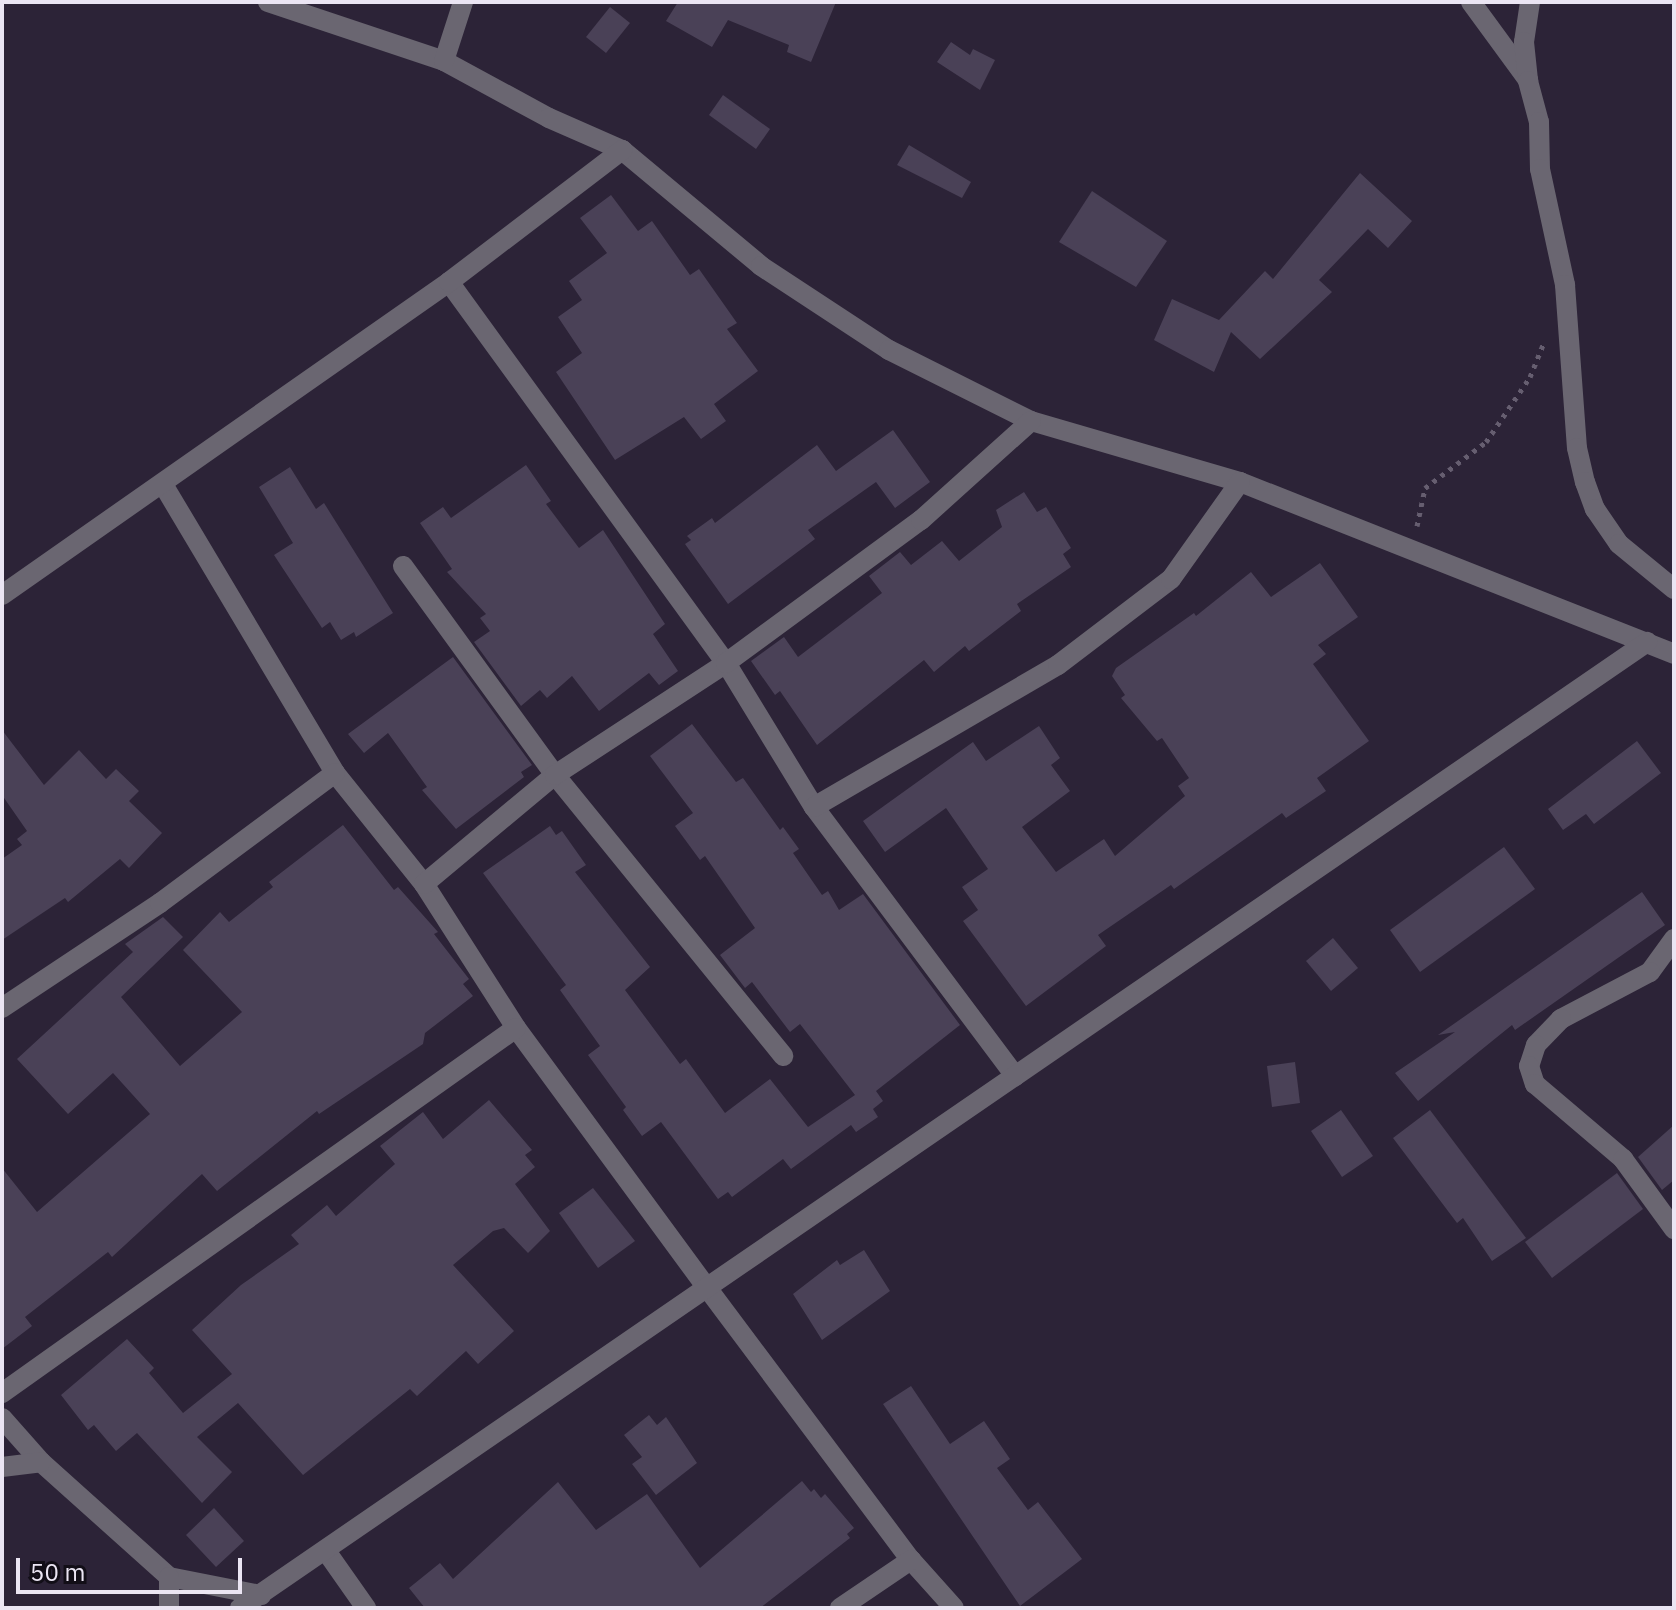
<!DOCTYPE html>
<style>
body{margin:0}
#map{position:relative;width:1676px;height:1610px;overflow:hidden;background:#2c2337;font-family:"IBM Plex Sans",sans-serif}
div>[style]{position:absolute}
.building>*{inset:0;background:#4a4157}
.path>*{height:5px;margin-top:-2.5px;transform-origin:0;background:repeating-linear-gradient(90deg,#665e70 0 4px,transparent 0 10px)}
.minor>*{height:20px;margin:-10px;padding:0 10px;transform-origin:10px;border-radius:10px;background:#6a6671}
span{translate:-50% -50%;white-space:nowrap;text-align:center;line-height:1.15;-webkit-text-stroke:6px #120e17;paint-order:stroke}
.frame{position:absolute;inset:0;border:4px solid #ebe5f3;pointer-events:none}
.scale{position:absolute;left:16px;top:1558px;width:226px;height:36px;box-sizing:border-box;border:4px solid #ebe5f3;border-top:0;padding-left:10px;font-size:24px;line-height:28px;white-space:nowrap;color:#ebe5f3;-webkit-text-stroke:6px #120e17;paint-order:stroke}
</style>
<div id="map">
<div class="building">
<div style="clip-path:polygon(678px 2px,836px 2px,811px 62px,787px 52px,789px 45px,728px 20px,712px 47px,666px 21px)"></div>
<div style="clip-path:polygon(610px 7px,630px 23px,606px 53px,586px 37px)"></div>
<div style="clip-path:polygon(951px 42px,970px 55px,973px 49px,995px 60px,980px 90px,937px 62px)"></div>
<div style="clip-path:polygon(723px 95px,770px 129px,756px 149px,709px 115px)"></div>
<div style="clip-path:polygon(909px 145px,971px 182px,962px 198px,897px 165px)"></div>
<div style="clip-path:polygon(1360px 173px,1412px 221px,1388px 248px,1368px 229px,1319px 280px,1332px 292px,1260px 359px,1231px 332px,1214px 372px,1154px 340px,1172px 299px,1219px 320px,1265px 271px,1273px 279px)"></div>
<div style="clip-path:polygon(1092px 191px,1167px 241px,1136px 287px,1059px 242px)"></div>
<div style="clip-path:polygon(611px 195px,638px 231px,652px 221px,690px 275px,699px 269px,737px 323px,727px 329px,758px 371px,714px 404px,726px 421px,701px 439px,684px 417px,615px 460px,556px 372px,582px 353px,558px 317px,582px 300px,569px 281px,607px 253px,580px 218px)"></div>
<div style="clip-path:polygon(893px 430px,930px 482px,895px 508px,876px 482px,808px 530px,815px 539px,728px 604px,685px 544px,691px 540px,687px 536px,712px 518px,715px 523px,817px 445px,836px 471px)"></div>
<div style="clip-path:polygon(526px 465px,551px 501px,546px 504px,579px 548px,603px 530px,665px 624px,653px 634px,678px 671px,659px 685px,649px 673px,599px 711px,572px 676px,547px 698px,540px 690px,521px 706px,474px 642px,490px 631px,480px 618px,486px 614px,447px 572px,452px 569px,420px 523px,443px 507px,451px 518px)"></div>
<div style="clip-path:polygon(290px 467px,316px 509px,324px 503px,393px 613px,356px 637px,354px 632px,341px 640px,330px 622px,322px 628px,274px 555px,293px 543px,259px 487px)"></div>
<div style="clip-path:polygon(1024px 492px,1037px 512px,1046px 507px,1071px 548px,1063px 554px,1071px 567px,1017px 604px,1021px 611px,969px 651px,965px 646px,934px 672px,924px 660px,817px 745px,780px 691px,775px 695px,751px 661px,784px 637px,798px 657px,882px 593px,869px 576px,900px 552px,911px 565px,942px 541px,959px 561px,1002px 527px,996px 510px)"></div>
<div style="clip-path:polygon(1320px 563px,1358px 617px,1318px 645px,1326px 654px,1313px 664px,1369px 741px,1317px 778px,1326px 791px,1286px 818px,1282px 813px,1174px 889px,1171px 885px,1098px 935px,1106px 946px,1026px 1006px,963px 921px,978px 910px,962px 887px,988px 869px,946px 808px,885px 852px,863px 821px,973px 742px,986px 761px,1039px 726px,1060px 758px,1051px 765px,1070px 791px,1022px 827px,1056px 872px,1104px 839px,1115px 856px,1185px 796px,1178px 786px,1189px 778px,1162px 738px,1157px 741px,1121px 698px,1125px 695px,1112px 676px,1116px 668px,1194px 613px,1196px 616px,1251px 572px,1271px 597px)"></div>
<div style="clip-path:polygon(453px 657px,532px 765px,521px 772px,524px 777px,456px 829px,422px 790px,427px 787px,388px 733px,364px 753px,348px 734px)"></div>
<div style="clip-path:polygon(692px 724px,736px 782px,743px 778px,780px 830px,783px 827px,799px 849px,793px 853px,822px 895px,828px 891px,839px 910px,863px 894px,960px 1025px,876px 1091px,883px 1101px,873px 1109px,878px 1117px,856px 1132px,851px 1125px,791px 1169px,783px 1159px,732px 1197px,728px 1192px,718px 1199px,661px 1122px,642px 1136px,623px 1110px,626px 1107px,588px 1055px,600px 1046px,560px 990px,566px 985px,483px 873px,550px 826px,556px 835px,562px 831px,586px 865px,575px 872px,650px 967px,625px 990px,680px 1064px,686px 1059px,725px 1113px,770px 1079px,808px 1127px,855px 1095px,800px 1024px,790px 1032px,752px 982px,745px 988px,720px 955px,755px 928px,705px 856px,700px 860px,675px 826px,693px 813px,650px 756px)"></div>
<div style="clip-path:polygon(2px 730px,44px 785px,79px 750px,106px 779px,116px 769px,139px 791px,129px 801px,162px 833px,129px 868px,120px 859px,68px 902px,65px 898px,2px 940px,2px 859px,22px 845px,17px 839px,27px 831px,2px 795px)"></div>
<div style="clip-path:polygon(1637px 741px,1661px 773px,1594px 824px,1586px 814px,1563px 830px,1548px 809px)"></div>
<div style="clip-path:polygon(343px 825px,394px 890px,398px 887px,438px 932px,434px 934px,469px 979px,463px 984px,473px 996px,425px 1033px,423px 1044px,319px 1114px,317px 1111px,217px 1191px,202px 1174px,112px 1257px,108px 1252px,25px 1317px,32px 1326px,2px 1349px,2px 1168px,37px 1212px,150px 1114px,113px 1073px,68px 1114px,17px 1059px,133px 952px,125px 944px,163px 917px,183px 937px,121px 997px,180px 1066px,242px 1012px,183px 950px,220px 912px,229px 922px,273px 887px,269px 882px)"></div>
<div style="clip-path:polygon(1504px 847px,1535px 889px,1420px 972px,1390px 930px)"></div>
<div style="clip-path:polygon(1642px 892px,1665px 925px,1515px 1030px,1512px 1025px,1418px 1101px,1395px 1073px,1455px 1032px,1438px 1035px)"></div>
<div style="clip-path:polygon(1333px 938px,1358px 968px,1331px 991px,1306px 961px)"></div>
<div style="clip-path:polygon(1295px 1062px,1300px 1103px,1272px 1107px,1267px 1066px)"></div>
<div style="clip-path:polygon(489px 1100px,532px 1150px,525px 1155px,535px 1167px,515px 1184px,550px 1231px,528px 1253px,504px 1228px,493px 1231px,453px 1265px,514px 1331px,478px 1364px,466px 1351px,417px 1396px,410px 1389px,303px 1475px,238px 1403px,197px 1437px,232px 1472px,202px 1503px,137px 1433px,116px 1451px,94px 1425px,88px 1430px,61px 1395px,127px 1339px,154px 1368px,149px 1373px,183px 1413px,232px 1374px,192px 1330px,241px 1285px,299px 1244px,291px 1235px,327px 1205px,336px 1216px,395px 1164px,380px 1146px,423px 1112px,443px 1139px)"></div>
<div style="clip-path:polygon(1341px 1110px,1373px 1156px,1342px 1177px,1311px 1131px)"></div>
<div style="clip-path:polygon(1430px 1110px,1526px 1238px,1492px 1261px,1463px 1218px,1457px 1223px,1393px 1138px)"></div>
<div style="clip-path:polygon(1674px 1125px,1674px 1180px,1662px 1190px,1638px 1157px)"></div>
<div style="clip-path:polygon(1617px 1173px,1643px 1209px,1552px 1278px,1525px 1242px)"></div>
<div style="clip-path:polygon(593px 1188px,635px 1241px,598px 1268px,559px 1213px)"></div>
<div style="clip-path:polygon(864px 1250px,890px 1291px,822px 1340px,793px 1294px,837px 1260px,840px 1265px)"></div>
<div style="clip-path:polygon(911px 1386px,950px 1444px,984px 1421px,1010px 1459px,997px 1468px,1028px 1510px,1038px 1502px,1082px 1559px,1020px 1606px,883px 1404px)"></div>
<div style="clip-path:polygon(649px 1415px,657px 1425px,666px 1417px,697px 1463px,656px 1495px,632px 1464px,642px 1457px,624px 1435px)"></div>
<div style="clip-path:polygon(802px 1481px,811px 1492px,814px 1489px,821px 1498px,825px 1494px,854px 1528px,847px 1534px,850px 1538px,760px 1608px,425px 1608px,409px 1588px,440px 1563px,453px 1579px,558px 1482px,596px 1530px,647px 1494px,700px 1568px)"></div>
<div style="clip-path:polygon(214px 1508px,244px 1541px,216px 1567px,186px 1535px)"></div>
</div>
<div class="path">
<div style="left:1417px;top:526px;width:39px;rotate:-78deg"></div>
<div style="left:1425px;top:488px;width:76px;rotate:-37deg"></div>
<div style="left:1486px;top:442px;width:78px;rotate:-55.9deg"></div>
<div style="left:1530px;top:377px;width:35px;rotate:-68deg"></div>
</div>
<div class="minor">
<div style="left:268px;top:2px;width:186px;rotate:18.5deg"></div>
<div style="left:444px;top:61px;width:119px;rotate:28.5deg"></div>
<div style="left:549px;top:118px;width:80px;rotate:23.7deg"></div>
<div style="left:622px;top:150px;width:181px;rotate:39.8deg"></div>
<div style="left:761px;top:266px;width:153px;rotate:33.3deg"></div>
<div style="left:889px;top:350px;width:159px;rotate:26.6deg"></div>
<div style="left:1031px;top:421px;width:218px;rotate:16.3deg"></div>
<div style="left:1240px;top:482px;width:467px;rotate:21.6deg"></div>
<div style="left:1471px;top:2px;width:97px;rotate:53.8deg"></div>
<div style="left:1530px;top:2px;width:40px;rotate:98.5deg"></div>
<div style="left:1524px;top:42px;width:39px;rotate:84deg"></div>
<div style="left:1528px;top:81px;width:42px;rotate:75deg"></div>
<div style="left:1539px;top:122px;width:47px;rotate:88.8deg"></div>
<div style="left:1540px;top:169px;width:119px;rotate:77.8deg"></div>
<div style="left:1565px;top:285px;width:163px;rotate:85.8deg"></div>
<div style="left:1577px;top:448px;width:35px;rotate:77deg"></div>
<div style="left:1585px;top:482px;width:29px;rotate:70deg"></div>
<div style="left:1595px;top:509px;width:42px;rotate:55.6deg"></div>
<div style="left:1619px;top:544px;width:71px;rotate:39.3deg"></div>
<div style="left:444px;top:61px;width:62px;rotate:-72.1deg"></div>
<div style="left:449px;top:282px;width:471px;rotate:54deg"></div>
<div style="left:726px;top:663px;width:169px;rotate:58.6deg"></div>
<div style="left:814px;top:807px;width:336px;rotate:53.2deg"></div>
<div style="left:164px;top:486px;width:334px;rotate:59.2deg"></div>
<div style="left:335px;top:773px;width:142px;rotate:51.3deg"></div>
<div style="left:424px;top:884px;width:171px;rotate:57.4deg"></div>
<div style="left:516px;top:1028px;width:324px;rotate:53.7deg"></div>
<div style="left:708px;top:1289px;width:339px;rotate:53.2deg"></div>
<div style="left:911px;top:1560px;width:64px;rotate:48.1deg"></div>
<div style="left:403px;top:566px;width:258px;rotate:54deg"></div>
<div style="left:555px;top:775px;width:362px;rotate:50.9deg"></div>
<div style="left:2px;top:595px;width:546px;rotate:-35deg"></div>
<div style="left:449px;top:282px;width:218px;rotate:-37.3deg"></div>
<div style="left:814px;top:807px;width:282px;rotate:-30.2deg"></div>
<div style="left:1058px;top:665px;width:142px;rotate:-37.3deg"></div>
<div style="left:1171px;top:579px;width:119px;rotate:-54.6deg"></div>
<div style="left:424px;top:884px;width:170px;rotate:-39.8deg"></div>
<div style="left:555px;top:775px;width:204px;rotate:-33.2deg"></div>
<div style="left:726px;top:663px;width:242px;rotate:-36.3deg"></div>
<div style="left:921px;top:520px;width:148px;rotate:-42deg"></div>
<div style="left:1674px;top:939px;width:41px;rotate:126deg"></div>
<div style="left:1650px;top:972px;width:101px;rotate:152.2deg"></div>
<div style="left:1561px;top:1019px;width:36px;rotate:134deg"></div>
<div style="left:1536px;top:1045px;width:22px;rotate:108deg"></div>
<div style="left:1529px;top:1066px;width:19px;rotate:72deg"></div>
<div style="left:1535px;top:1084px;width:116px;rotate:40.4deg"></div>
<div style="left:1623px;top:1159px;width:87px;rotate:53.9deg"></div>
<div style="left:2px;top:1008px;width:190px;rotate:-33.6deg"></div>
<div style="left:160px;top:903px;width:218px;rotate:-36.6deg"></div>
<div style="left:2px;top:1393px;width:630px;rotate:-35.38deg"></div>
<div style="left:2px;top:1418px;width:59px;rotate:48.4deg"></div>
<div style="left:41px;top:1462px;width:172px;rotate:41.9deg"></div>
<div style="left:169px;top:1577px;width:94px;rotate:11.1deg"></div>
<div style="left:2px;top:1467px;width:39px;rotate:-7deg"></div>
<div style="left:326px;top:1551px;width:70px;rotate:54.9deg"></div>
<div style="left:169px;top:1577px;width:31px;rotate:90deg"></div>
<div style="left:240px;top:1608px;width:1707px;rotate:-34.47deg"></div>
<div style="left:840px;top:1608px;width:86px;rotate:-34.1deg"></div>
</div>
<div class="frame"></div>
<div class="scale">50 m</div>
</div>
